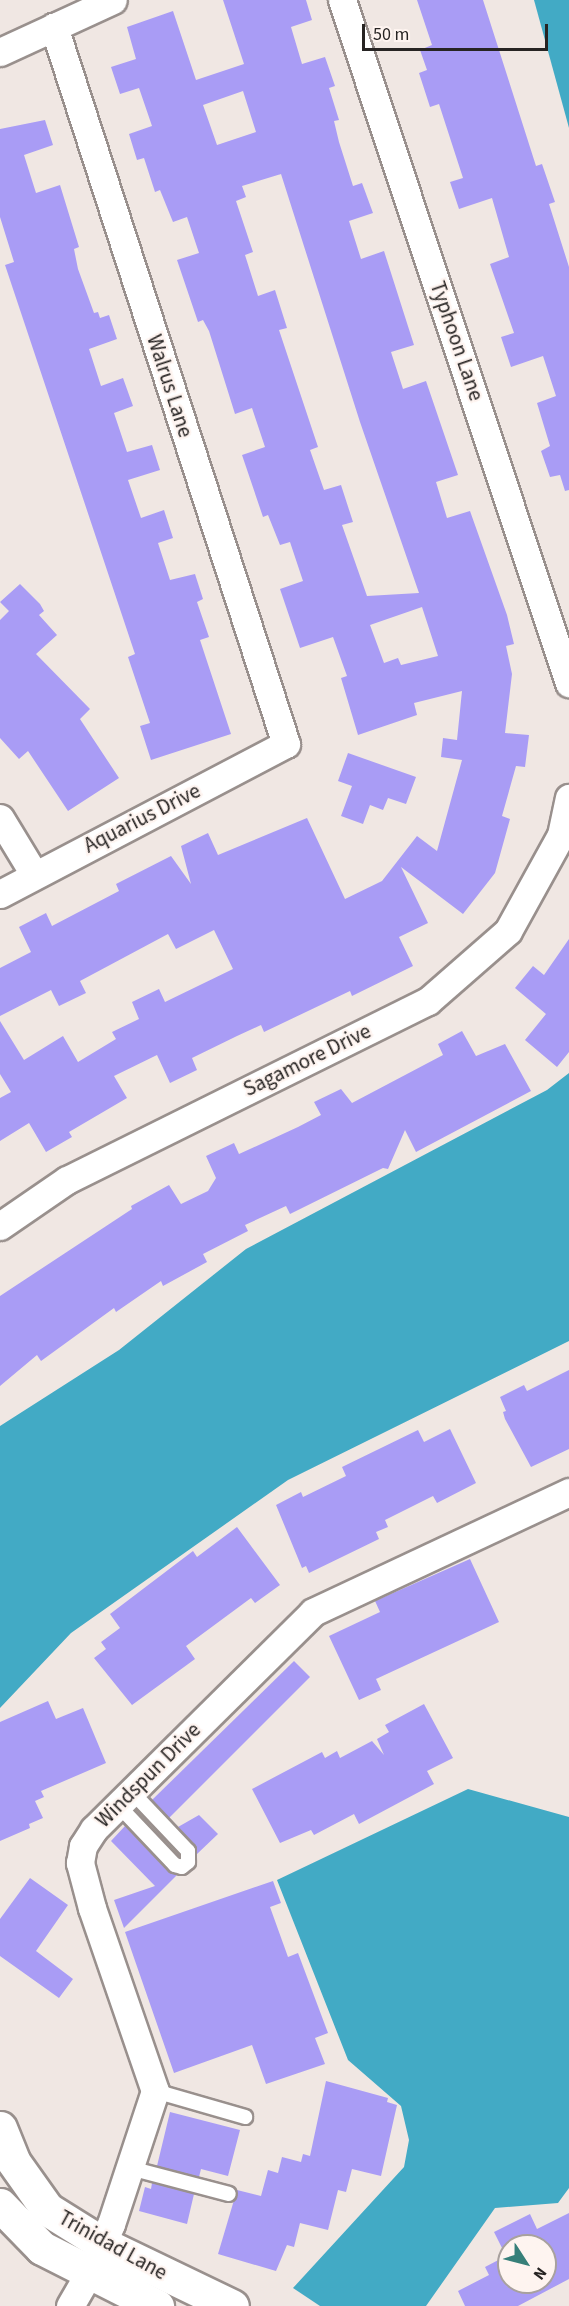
<!DOCTYPE html>
<style>
body{margin:0}
#map{position:relative;width:569px;height:2306px;overflow:hidden;background:#f0e7e3;font-family:"Source Sans 3",sans-serif}
div>[style]{position:absolute}
.water>*{inset:0;background:#42aac5}
.building>*{inset:0;background:#a99cf5}
.roads{filter:drop-shadow(2px 0 #99908d) drop-shadow(-2px 0 #99908d) drop-shadow(0 2px #99908d) drop-shadow(0 -2px #99908d)}
.service>*{height:14px;margin:-7px;padding:0 7px;transform-origin:7px;border-radius:7px;background:#fff}
.minor>*{height:27px;margin:-13.5px;padding:0 13.5px;transform-origin:13.5px;border-radius:13.5px;background:#fff}
.tertiary>*{height:33px;margin:-16.5px;padding:0 16.5px;transform-origin:16.5px;border-radius:16.5px;background:#fff}
span{translate:-50% -50%;white-space:nowrap;text-align:center;line-height:1.15;-webkit-text-stroke:4.5px #fef4f0;paint-order:stroke}
.street-label{font-size:21px;color:#272423}
.north{position:absolute;left:497px;top:2234px;width:60px;height:60px;box-sizing:border-box;background:#fef4f0;border:2px solid #a8a19e;border-radius:50%;rotate:126deg;font-size:16px;font-weight:700;line-height:24px;text-align:center;color:#272423}
.north::after{content:'';display:block;margin:auto;width:21px;height:27px;background:#377f79;clip-path:polygon(50% 0,100% 100%,50% 72%,0 100%)}
.scale{position:absolute;left:362px;top:24px;width:186px;height:27px;box-sizing:border-box;border:3px solid #272423;border-top:0;padding-left:8px;font-size:18px;line-height:21px;white-space:nowrap;color:#272423;-webkit-text-stroke:4px #fef4f0;paint-order:stroke}
</style>
<div id="map">
<div class="water">
<div style="clip-path:polygon(534px 0,569px 0,569px 128px)"></div>
<div style="clip-path:polygon(569px 1073px,569px 1341px,288px 1480px,71px 1633px,0 1708px,0 1426px,119px 1350px,246px 1249px,547px 1090px)"></div>
<div style="clip-path:polygon(468px 1789px,569px 1817px,569px 2188px,558px 2203px,495px 2208px,426px 2306px,320px 2306px,293px 2288px,404px 2167px,409px 2140px,401px 2106px,348px 2060px,277px 1880px)"></div>
</div>
<div class="building">
<div style="clip-path:polygon(evenodd,223px 0,306px 0,312px 20px,291px 27px,302px 64px,325px 57px,335px 86px,329px 88px,339px 120px,334px 121px,339px 142px,353px 186px,362px 183px,373px 213px,349px 221px,361px 259px,384px 251px,414px 345px,391px 352px,403px 389px,426px 381px,458px 475px,436px 482px,447px 518px,470px 511px,507px 615px,514px 644px,506px 646px,512px 674px,505px 733px,529px 735px,525px 767px,516px 766px,502px 816px,510px 819px,495px 873px,463px 914px,401px 867px,428px 923px,399px 937px,413px 966px,352px 996px,350px 991px,264px 1032px,261px 1025px,237px 1036px,192px 1058px,197px 1070px,170px 1083px,157px 1055px,114px 1076px,127px 1098px,69px 1132px,72px 1137px,46px 1152px,29px 1123px,0 1141px,0 1098px,11px 1092px,0 1074px,0 1021px,24px 1060px,63px 1036px,78px 1062px,116px 1039px,112px 1032px,139px 1019px,132px 1002px,159px 989px,165px 1002px,233px 969px,214px 930px,176px 949px,168px 934px,80px 981px,86px 993px,59px 1006px,51px 990px,0 1016px,0 968px,31px 952px,19px 927px,46px 913px,52px 926px,119px 891px,116px 884px,171px 856px,191px 884px,181px 846px,208px 833px,218px 855px,307px 818px,345px 899px,382px 881px,417px 836px,437px 851px,462px 760px,441px 757px,443px 738px,457px 740px,462px 691px,414px 703px,417px 715px,358px 735px,341px 678px,347px 676px,333px 637px,300px 648px,280px 589px,303px 581px,290px 542px,280px 545px,268px 515px,263px 517px,242px 455px,265px 447px,252px 408px,235px 414px,209px 331px,203px 320px,198px 322px,177px 260px,199px 253px,187px 217px,173px 222px,160px 190px,155px 192px,144px 158px,137px 160px,129px 134px,152px 126px,139px 88px,120px 94px,111px 67px,136px 59px,127px 27px,173px 11px,196px 80px,244px 64px,223px 0,243px 91px,256px 132px,217px 145px,203px 105px,243px 91px,223px 0,281px 174px,360px 422px,419px 593px,367px 596px,342px 525px,353px 522px,341px 485px,324px 490px,310px 450px,318px 447px,279px 330px,287px 328px,275px 290px,258px 296px,245px 255px,253px 252px,236px 201px,246px 197px,242px 186px,281px 174px,223px 0,422px 607px,438px 656px,401px 665px,398px 658px,384px 663px,370px 625px,422px 607px)"></div>
<div style="clip-path:polygon(417px 0,483px 0,536px 166px,542px 164px,555px 202px,549px 204px,569px 267px,569px 490px,565px 491px,560px 475px,550px 477px,541px 451px,550px 446px,537px 403px,556px 396px,543px 356px,511px 367px,501px 337px,514px 333px,490px 264px,509px 257px,492px 198px,459px 209px,450px 182px,463px 178px,439px 104px,430px 107px,419px 73px,427px 70px,420px 50px,432px 45px)"></div>
<div style="clip-path:polygon(45px 120px,53px 145px,24px 155px,36px 193px,60px 185px,79px 247px,74px 249px,78px 269px,94px 313px,98px 312px,100px 318px,109px 315px,117px 339px,89px 349px,101px 386px,123px 378px,133px 406px,114px 413px,127px 452px,152px 445px,160px 470px,128px 480px,141px 518px,164px 510px,173px 538px,158px 543px,170px 580px,195px 574px,203px 599px,197px 602px,209px 637px,200px 640px,231px 734px,151px 760px,140px 726px,150px 723px,128px 657px,135px 654px,5px 265px,14px 262px,0 217px,0 129px)"></div>
<div style="clip-path:polygon(20px 584px,40px 604px,44px 611px,39px 615px,57px 635px,36px 654px,90px 709px,80px 719px,119px 778px,68px 811px,28px 751px,19px 759px,0 738px,0 620px,9px 611px,0 602px)"></div>
<div style="clip-path:polygon(348px 753px,416px 777px,406px 804px,388px 798px,383px 810px,370px 805px,363px 824px,341px 816px,352px 786px,338px 781px)"></div>
<div style="clip-path:polygon(569px 939px,569px 1052px,557px 1067px,525px 1040px,546px 1014px,515px 988px,533px 966px,544px 975px)"></div>
<div style="clip-path:polygon(462px 1031px,476px 1056px,505px 1044px,531px 1091px,416px 1152px,405px 1130px,388px 1169px,383px 1168px,290px 1214px,286px 1206px,245px 1225px,248px 1231px,203px 1254px,207px 1262px,163px 1286px,161px 1281px,116px 1312px,114px 1308px,41px 1361px,37px 1355px,0 1386px,0 1296px,132px 1209px,131px 1206px,169px 1185px,181px 1204px,208px 1191px,216px 1178px,206px 1156px,234px 1143px,239px 1154px,298px 1127px,321px 1115px,314px 1102px,341px 1089px,352px 1103px,443px 1055px,438px 1044px)"></div>
<div style="clip-path:polygon(569px 1370px,569px 1449px,531px 1467px,505px 1419px,503px 1412px,506px 1411px,500px 1397px,524px 1385px,527px 1391px)"></div>
<div style="clip-path:polygon(450px 1429px,476px 1483px,437px 1503px,433px 1496px,385px 1520px,388px 1527px,376px 1532px,379px 1539px,309px 1573px,306px 1566px,302px 1568px,276px 1505px,301px 1492px,303px 1497px,346px 1476px,342px 1467px,418px 1430px,424px 1442px)"></div>
<div style="clip-path:polygon(237px 1527px,280px 1585px,255px 1603px,251px 1598px,186px 1646px,195px 1659px,132px 1705px,94px 1658px,106px 1649px,101px 1642px,120px 1628px,110px 1614px,193px 1551px,197px 1557px)"></div>
<div style="clip-path:polygon(470px 1559px,499px 1622px,376px 1679px,381px 1690px,359px 1700px,329px 1636px,380px 1612px,375px 1601px)"></div>
<div style="clip-path:polygon(294px 1661px,310px 1677px,169px 1818px,152px 1800px)"></div>
<div style="clip-path:polygon(48px 1701px,56px 1719px,83px 1708px,106px 1763px,41px 1791px,44px 1797px,35px 1801px,43px 1818px,29px 1824px,30px 1828px,0 1841px,0 1722px)"></div>
<div style="clip-path:polygon(424px 1704px,453px 1758px,427px 1771px,434px 1784px,359px 1824px,354px 1814px,314px 1835px,311px 1830px,280px 1843px,252px 1789px,322px 1752px,325px 1758px,337px 1751px,340px 1758px,372px 1741px,384px 1755px,377px 1739px,389px 1732px,385px 1725px)"></div>
<div style="clip-path:polygon(199px 1815px,218px 1834px,197px 1854px,195px 1845px,178px 1827px)"></div>
<div style="clip-path:polygon(125px 1826px,168px 1871px,177px 1875px,124px 1928px,114px 1900px,155px 1886px,111px 1841px)"></div>
<div style="clip-path:polygon(30px 1878px,68px 1905px,36px 1951px,73px 1979px,59px 1998px,0 1956px,0 1919px)"></div>
<div style="clip-path:polygon(273px 1881px,281px 1903px,270px 1907px,288px 1957px,298px 1953px,328px 2033px,315px 2038px,325px 2064px,266px 2084px,252px 2045px,174px 2073px,125px 1932px)"></div>
<div style="clip-path:polygon(326px 2081px,388px 2098px,387px 2102px,397px 2105px,381px 2176px,352px 2169px,346px 2192px,338px 2190px,328px 2230px,300px 2223px,294px 2247px,287px 2245px,276px 2271px,218px 2254px,237px 2190px,261px 2196px,268px 2170px,278px 2173px,282px 2157px,301px 2162px,303px 2154px,310px 2156px)"></div>
<div style="clip-path:polygon(170px 2112px,240px 2130px,228px 2176px,201px 2169px,199px 2177px,157px 2166px)"></div>
<div style="clip-path:polygon(152px 2183px,194px 2194px,187px 2224px,139px 2211px,145px 2187px,151px 2189px)"></div>
<div style="clip-path:polygon(evenodd,569px 2213px,569px 2279px,518px 2306px,465px 2306px,458px 2291px,489px 2275px,485px 2267px,506px 2256px,494px 2232px,530px 2214px,537px 2229px,569px 2213px,509px 2246px,545px 2246px,545px 2282px,509px 2282px,509px 2246px)"></div>
</div>
<div class="roads">
<div class="service">
<div style="left:118px;top:1805px;width:83px;rotate:46.5deg"></div>
<div style="left:175px;top:1865px;width:7px;rotate:16deg"></div>
<div style="left:182px;top:1867px;width:8px;rotate:-40deg"></div>
<div style="left:188px;top:1862px;width:11px;rotate:-90deg"></div>
<div style="left:188px;top:1851px;width:83px;rotate:-133.5deg"></div>
<div style="left:155px;top:2091px;width:94px;rotate:16.1deg"></div>
<div style="left:130px;top:2168px;width:102px;rotate:14.7deg"></div>
</div>
<div class="minor">
<div style="left:342px;top:0;width:720px;rotate:71.62deg"></div>
<div style="left:0;top:52px;width:124px;rotate:-24.7deg"></div>
<div style="left:0;top:818px;width:66px;rotate:58.7deg"></div>
<div style="left:0;top:894px;width:323px;rotate:-27.7deg"></div>
<div style="left:286px;top:744px;width:754px;rotate:-107.93deg"></div>
<div style="left:0;top:1226px;width:81px;rotate:-34.5deg"></div>
<div style="left:67px;top:1180px;width:403px;rotate:-26.4deg"></div>
<div style="left:428px;top:1001px;width:106px;rotate:-41.2deg"></div>
<div style="left:508px;top:931px;width:110px;rotate:-61.1deg"></div>
<div style="left:561px;top:835px;width:38px;rotate:-78deg"></div>
<div style="left:70px;top:2306px;width:39px;rotate:-60deg"></div>
<div style="left:90px;top:2272px;width:52px;rotate:-66.4deg"></div>
<div style="left:111px;top:2224px;width:140px;rotate:-71.7deg"></div>
<div style="left:155px;top:2091px;width:194px;rotate:-109deg"></div>
<div style="left:92px;top:1908px;width:47px;rotate:-104.9deg"></div>
<div style="left:80px;top:1863px;width:17px;rotate:-80deg"></div>
<div style="left:83px;top:1846px;width:20px;rotate:-57deg"></div>
<div style="left:94px;top:1829px;width:308px;rotate:-44.7deg"></div>
<div style="left:313px;top:1612px;width:283px;rotate:-25.1deg"></div>
</div>
<div class="tertiary">
<div style="left:0;top:2128px;width:35px;rotate:68deg"></div>
<div style="left:13px;top:2161px;width:59px;rotate:54.7deg"></div>
<div style="left:47px;top:2209px;width:66px;rotate:32deg"></div>
<div style="left:103px;top:2244px;width:143px;rotate:25.7deg"></div>
<div style="left:0;top:2205px;width:60px;rotate:45.7deg"></div>
<div style="left:42px;top:2248px;width:129px;rotate:26.8deg"></div>
</div>
</div>
<div class="street-label">
<span style="left:457px;top:341px;rotate:71deg">Typhoon Lane</span>
<span style="left:170px;top:386px;rotate:72deg">Walrus Lane</span>
<span style="left:142px;top:818px;rotate:-27deg">Aquarius Drive</span>
<span style="left:307px;top:1060px;rotate:-26deg">Sagamore Drive</span>
<span style="left:148px;top:1775px;rotate:-45deg">Windspun Drive</span>
<span style="left:113px;top:2245px;rotate:29deg">Trinidad Lane</span>
</div>
<div class="north">N</div>
<div class="scale">50 m</div>
</div>
